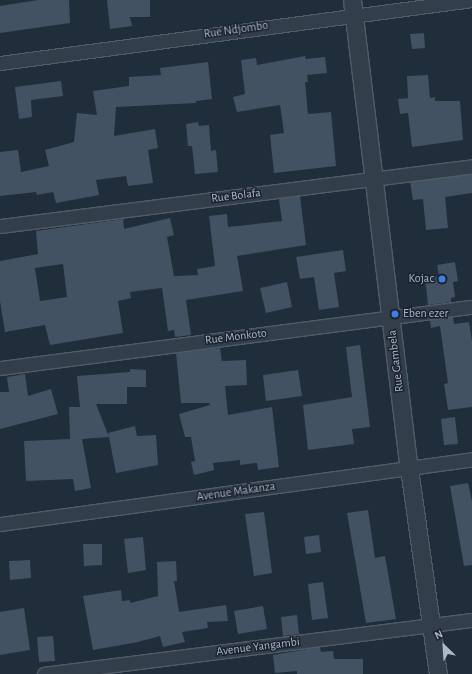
<!DOCTYPE html>
<style>
body{margin:0}
#map{position:relative;width:472px;height:674px;overflow:hidden;background:#202d3b;font-family:"Alegreya Sans",sans-serif}
div>[style]{position:absolute}
.building>*{inset:0;background:#425262}
.roads{filter:drop-shadow(1px 0 #515c68) drop-shadow(-1px 0 #515c68) drop-shadow(0 1px #515c68) drop-shadow(0 -1px #515c68)}
.minor>*{height:13px;margin:-6.5px;padding:0 6.5px;transform-origin:6.5px;border-radius:6.5px;background:#333e4b}
.tertiary>*{height:17px;margin:-8.5px;padding:0 8.5px;transform-origin:8.5px;border-radius:8.5px;background:#333e4b}
.dots>*{width:11px;height:11px;translate:-50% -50%;box-sizing:border-box;border:2px solid #19232f;border-radius:50%}
span{translate:-50% -50%;white-space:nowrap;text-align:center;line-height:1.15;-webkit-text-stroke:3px #19232f;paint-order:stroke}
.street-label{font-size:12px;color:#aeb9c7}
.poi-label{font-size:12px;color:#aeb9c7}
.right{translate:-100% -50%;text-align:right}
.left{translate:0 -50%;text-align:left}
.north{position:absolute;left:424px;top:626px;width:40px;height:40px;-webkit-text-stroke:3px #19232f;paint-order:stroke;rotate:335deg;font-size:11px;font-weight:700;line-height:16px;text-align:center;color:#aeb9c7}
.north::after{content:'';display:block;margin:auto;width:14px;height:18px;background:#aeb9c7;clip-path:polygon(50% 0,100% 100%,50% 72%,0 100%)}
</style>
<div id="map">
<div class="building">
<div style="clip-path:polygon(38px 0,69px 0,70px 23px,0 33px,0 6px)"></div>
<div style="clip-path:polygon(107px 0,150px 0,150px 17px,130px 17px,132px 26px,110px 29px)"></div>
<div style="clip-path:polygon(424px 33px,425px 48px,412px 49px,410px 34px)"></div>
<div style="clip-path:polygon(305px 56px,306px 59px,325px 57px,327px 73px,307px 75px,308px 82px,305px 82px,308px 114px,331px 112px,336px 166px,274px 173px,270px 135px,284px 133px,280px 105px,237px 112px,233px 97px,245px 94px,241px 60px,256px 58px,257px 65px)"></div>
<div style="clip-path:polygon(208px 62px,212px 99px,196px 101px,196px 103px,116px 107px,114px 136px,155px 129px,158px 148px,148px 150px,153px 183px,128px 186px,126px 176px,96px 180px,99px 195px,56px 203px,53px 192px,37px 195px,36px 192px,0 196px,0 152px,18px 150px,21px 172px,49px 166px,45px 150px,74px 142px,77px 113px,97px 115px,93px 91px,129px 86px,129px 77px,161px 75px,160px 68px)"></div>
<div style="clip-path:polygon(428px 75px,430px 98px,435px 97px,435px 101px,460px 101px,463px 140px,412px 147px,408px 113px,400px 114px,398px 99px,408px 98px,407px 76px)"></div>
<div style="clip-path:polygon(61px 81px,63px 96px,31px 100px,32px 117px,19px 119px,15px 87px)"></div>
<div style="clip-path:polygon(198px 122px,199px 126px,209px 125px,211px 151px,216px 150px,218px 172px,195px 174px,192px 146px,188px 146px,186px 124px)"></div>
<div style="clip-path:polygon(472px 174px,472px 193px,445px 197px,448px 228px,426px 230px,423px 199px,413px 200px,410px 182px)"></div>
<div style="clip-path:polygon(evenodd,300px 196px,306px 245px,237px 256px,243px 291px,186px 300px,191px 335px,175px 337px,174px 330px,168px 331px,162px 288px,130px 292px,131px 298px,118px 301px,123px 333px,50px 345px,45px 325px,5px 332px,0 301px,0 261px,38px 254px,36px 231px,123px 219px,124px 229px,170px 218px,174px 235px,167px 237px,174px 276px,198px 275px,197px 269px,215px 266px,209px 216px,227px 214px,228px 227px,282px 221px,279px 199px,300px 196px,63px 264px,67px 297px,40px 301px,35px 268px,63px 264px)"></div>
<div style="clip-path:polygon(343px 250px,346px 271px,334px 273px,339px 307px,319px 310px,314px 277px,300px 279px,296px 257px)"></div>
<div style="clip-path:polygon(455px 262px,458px 281px,453px 282px,455px 297px,451px 298px,451px 302px,428px 305px,425px 278px,439px 276px,437px 265px)"></div>
<div style="clip-path:polygon(287px 282px,292px 307px,266px 313px,260px 288px)"></div>
<div style="clip-path:polygon(453px 317px,454px 324px,469px 322px,472px 341px,472px 407px,448px 410px,444px 384px,448px 383px,440px 326px,431px 328px,430px 320px)"></div>
<div style="clip-path:polygon(360px 345px,370px 427px,352px 429px,354px 444px,308px 450px,303px 405px,352px 397px,346px 347px)"></div>
<div style="clip-path:polygon(220px 348px,222px 361px,246px 360px,247px 385px,225px 386px,228px 415px,272px 407px,279px 467px,258px 470px,257px 463px,240px 465px,240px 460px,213px 463px,214px 470px,194px 475px,191px 462px,195px 461px,191px 437px,185px 437px,179px 414px,210px 405px,209px 403px,181px 403px,176px 353px)"></div>
<div style="clip-path:polygon(130px 369px,146px 370px,146px 387px,127px 387px,127px 404px,96px 404px,109px 437px,108px 433px,135px 426px,137px 436px,156px 435px,158px 465px,116px 473px,109px 437px,82px 439px,91px 488px,75px 491px,73px 479px,26px 481px,24px 441px,70px 439px,69px 407px,80px 407px,77px 376px,130px 372px)"></div>
<div style="clip-path:polygon(298px 370px,302px 396px,266px 401px,263px 375px)"></div>
<div style="clip-path:polygon(25px 374px,28px 396px,51px 389px,58px 414px,0 429px,0 392px,9px 392px,7px 377px)"></div>
<div style="clip-path:polygon(455px 417px,458px 444px,444px 445px,441px 419px)"></div>
<div style="clip-path:polygon(468px 483px,472px 501px,472px 565px,464px 566px,450px 486px)"></div>
<div style="clip-path:polygon(368px 510px,375px 558px,385px 556px,396px 619px,366px 623px,347px 513px)"></div>
<div style="clip-path:polygon(264px 512px,272px 573px,254px 576px,245px 514px)"></div>
<div style="clip-path:polygon(319px 535px,321px 552px,306px 554px,304px 537px)"></div>
<div style="clip-path:polygon(143px 537px,146px 570px,128px 573px,124px 539px)"></div>
<div style="clip-path:polygon(83px 544px,102px 544px,102px 565px,84px 566px)"></div>
<div style="clip-path:polygon(30px 560px,31px 578px,10px 580px,9px 561px)"></div>
<div style="clip-path:polygon(176px 561px,177px 581px,174px 581px,179px 612px,226px 605px,228px 621px,207px 622px,208px 628px,182px 632px,185px 642px,163px 647px,160px 636px,138px 642px,93px 650px,83px 596px,121px 590px,122px 601px,130px 600px,130px 603px,158px 596px,157px 562px)"></div>
<div style="clip-path:polygon(323px 582px,328px 618px,312px 620px,308px 584px)"></div>
<div style="clip-path:polygon(263px 606px,267px 629px,238px 634px,234px 611px)"></div>
<div style="clip-path:polygon(24px 608px,30px 650px,0 655px,0 612px)"></div>
<div style="clip-path:polygon(297px 615px,299px 634px,283px 636px,281px 617px)"></div>
<div style="clip-path:polygon(53px 636px,55px 661px,39px 662px,37px 637px)"></div>
<div style="clip-path:polygon(320px 647px,321px 652px,333px 651px,334px 659px,363px 659px,363px 674px,297px 674px,297px 671px,275px 673px,273px 655px)"></div>
</div>
<div class="roads">
<div class="minor">
<div style="left:0;top:63px;width:476px;rotate:-7.6deg"></div>
<div style="left:0;top:226px;width:476px;rotate:-7.2deg"></div>
<div style="left:0;top:368px;width:476px;rotate:-7.4deg"></div>
<div style="left:0;top:524px;width:476px;rotate:-7.8deg"></div>
<div style="left:44px;top:674px;width:431px;rotate:-7.2deg"></div>
</div>
<div class="tertiary">
<div style="left:352px;top:0;width:471px;rotate:83.1deg"></div>
<div style="left:409px;top:468px;width:208px;rotate:82deg"></div>
</div>
</div>
<div class="dots">
<div style="left:442px;top:279px;background:#3f7fe0"></div>
<div style="left:395px;top:314px;background:#3f7fe0"></div>
</div>
<div class="street-label">
<span style="left:236px;top:30px;rotate:-8deg">Rue Ndjombo</span>
<span style="left:236px;top:196px;rotate:-7deg">Rue Bolafa</span>
<span style="left:236px;top:337px;rotate:-7deg">Rue Monkoto</span>
<span style="left:396px;top:361px;rotate:-97deg">Rue Gambela</span>
<span style="left:236px;top:492px;rotate:-8deg">Avenue Makanza</span>
<span style="left:258px;top:647px;rotate:-7deg">Avenue Yangambi</span>
</div>
<div class="poi-label">
<span class="right" style="left:434px;top:279px">Kojac</span>
<span class="left" style="left:403px;top:314px">Eben ezer</span>
</div>
<div class="north">N</div>
</div>
